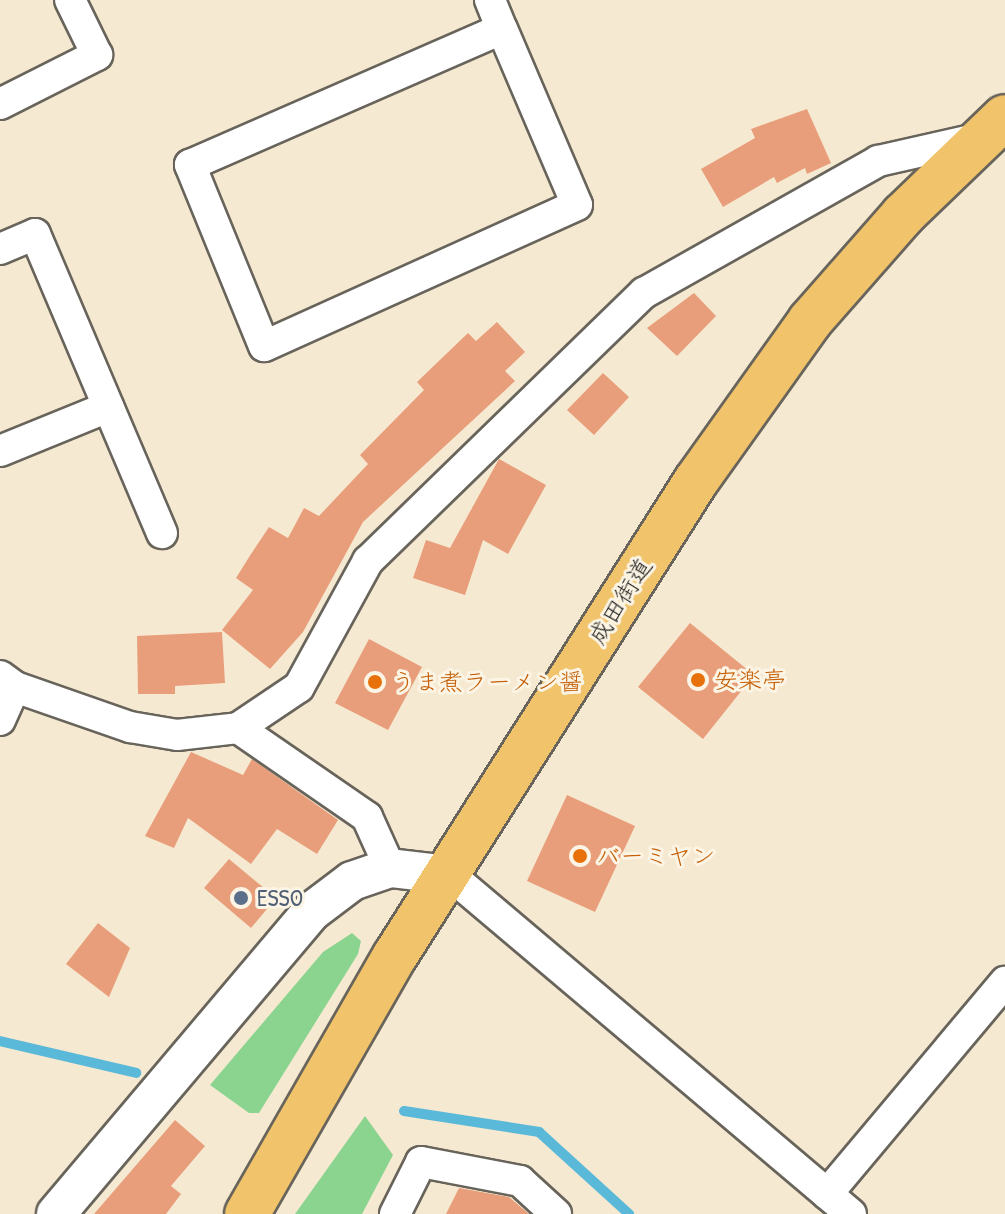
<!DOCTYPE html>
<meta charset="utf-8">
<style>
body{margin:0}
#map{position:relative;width:1005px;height:1214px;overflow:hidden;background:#f6e9d1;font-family:"Patrick Hand","Klee One",sans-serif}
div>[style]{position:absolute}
.green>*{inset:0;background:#8bd48f}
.stream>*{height:10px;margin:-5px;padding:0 5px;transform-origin:5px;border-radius:5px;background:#5ab9d9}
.building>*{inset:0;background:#e89e7a}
.roads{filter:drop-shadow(2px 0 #68645b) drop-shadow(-2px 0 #68645b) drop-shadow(0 2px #68645b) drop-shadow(0 -2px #68645b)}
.minor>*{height:30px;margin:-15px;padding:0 15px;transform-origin:15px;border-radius:15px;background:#fff}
.tertiary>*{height:38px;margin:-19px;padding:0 19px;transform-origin:19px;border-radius:19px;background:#fff}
.trunk>*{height:44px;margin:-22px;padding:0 22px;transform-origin:22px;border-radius:22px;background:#f1c36a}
.dots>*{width:22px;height:22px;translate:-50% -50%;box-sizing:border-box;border:4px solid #fcf5e5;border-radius:50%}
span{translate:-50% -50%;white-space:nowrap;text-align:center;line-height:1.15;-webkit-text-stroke:6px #fcf5e5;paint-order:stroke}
.street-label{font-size:24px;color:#1c1c1c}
.food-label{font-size:24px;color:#c56008}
.left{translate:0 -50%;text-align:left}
.service-label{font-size:24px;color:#4e5e75}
</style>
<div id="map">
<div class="green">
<div style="clip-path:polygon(352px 933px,361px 941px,358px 954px,259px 1113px,249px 1113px,210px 1085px,323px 952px)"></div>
<div style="clip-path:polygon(365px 1116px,393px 1155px,362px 1214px,295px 1214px)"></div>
</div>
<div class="stream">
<div style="left:0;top:1041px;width:140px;rotate:13.2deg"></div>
<div style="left:404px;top:1111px;width:137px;rotate:8.8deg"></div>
<div style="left:539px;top:1132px;width:122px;rotate:42.3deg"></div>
</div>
<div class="building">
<div style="clip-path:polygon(807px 109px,831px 163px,807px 174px,805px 168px,777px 183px,774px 177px,723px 207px,701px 169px,755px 138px,751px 129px)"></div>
<div style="clip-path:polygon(694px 293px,716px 316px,677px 356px,647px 328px)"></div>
<div style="clip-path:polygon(497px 322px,525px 352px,505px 371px,515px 381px,363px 522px,303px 632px,270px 669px,222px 630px,253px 590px,236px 578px,251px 554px,269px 527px,288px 538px,304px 508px,319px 516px,368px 464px,360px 455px,424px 390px,417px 382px,468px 333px,476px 341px)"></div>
<div style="clip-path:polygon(603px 373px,629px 397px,594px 435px,567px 410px)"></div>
<div style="clip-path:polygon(499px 459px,546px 485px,508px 554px,483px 540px,465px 595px,413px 578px,426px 540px,450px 548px)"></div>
<div style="clip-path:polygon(690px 623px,754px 675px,703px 739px,638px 687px)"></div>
<div style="clip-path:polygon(222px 632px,225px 683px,175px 686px,175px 694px,138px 694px,137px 636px)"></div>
<div style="clip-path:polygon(369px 639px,422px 667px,388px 730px,335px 703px)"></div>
<div style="clip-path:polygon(191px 752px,243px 775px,252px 759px,338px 820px,317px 854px,277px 829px,251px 864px,188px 818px,174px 848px,145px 836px)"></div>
<div style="clip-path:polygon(567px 795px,635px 826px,595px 912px,527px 881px)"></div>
<div style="clip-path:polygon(229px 859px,276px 898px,251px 928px,204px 888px)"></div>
<div style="clip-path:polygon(98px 923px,130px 948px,109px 997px,66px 964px)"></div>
<div style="clip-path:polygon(175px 1120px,205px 1146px,171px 1186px,181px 1194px,166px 1214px,94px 1214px)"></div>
<div style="clip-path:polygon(459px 1188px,509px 1197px,529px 1214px,446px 1214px)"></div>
</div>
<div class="roads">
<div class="minor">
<div style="left:490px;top:0;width:31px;rotate:68deg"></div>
<div style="left:502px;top:29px;width:191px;rotate:66.9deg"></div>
<div style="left:577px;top:205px;width:343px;rotate:155.7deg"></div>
<div style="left:264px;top:346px;width:196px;rotate:-112.2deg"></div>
<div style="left:190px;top:165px;width:340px;rotate:-23.6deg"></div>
<div style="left:0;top:104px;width:109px;rotate:-26.8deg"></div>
<div style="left:97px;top:55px;width:61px;rotate:-116.1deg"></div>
<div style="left:0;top:249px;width:38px;rotate:-23deg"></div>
<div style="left:35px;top:234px;width:325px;rotate:67deg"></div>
<div style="left:0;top:451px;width:117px;rotate:-22.2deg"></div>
<div style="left:0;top:676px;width:19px;rotate:36deg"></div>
<div style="left:15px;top:687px;width:122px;rotate:19.2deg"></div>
<div style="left:130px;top:727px;width:48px;rotate:9.7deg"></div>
<div style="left:177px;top:735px;width:61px;rotate:-6.5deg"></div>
<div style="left:238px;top:728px;width:73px;rotate:-33.9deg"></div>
<div style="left:299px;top:687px;width:144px;rotate:-61.3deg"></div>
<div style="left:368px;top:561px;width:385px;rotate:-44.2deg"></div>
<div style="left:644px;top:293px;width:269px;rotate:-29.4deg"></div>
<div style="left:878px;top:161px;width:105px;rotate:-12.7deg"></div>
<div style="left:0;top:720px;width:36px;rotate:-66deg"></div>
<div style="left:238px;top:728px;width:157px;rotate:34.6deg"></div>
<div style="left:367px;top:817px;width:56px;rotate:65.7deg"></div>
<div style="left:450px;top:875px;width:525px;rotate:40.21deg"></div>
<div style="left:827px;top:1194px;width:277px;rotate:-50deg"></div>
<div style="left:395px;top:1214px;width:58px;rotate:-63.4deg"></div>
<div style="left:421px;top:1162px;width:101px;rotate:10.9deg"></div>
<div style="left:520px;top:1181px;width:49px;rotate:42.5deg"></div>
</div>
<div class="tertiary">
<div style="left:56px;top:1214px;width:395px;rotate:-49.8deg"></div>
<div style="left:311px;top:912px;width:51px;rotate:-37.1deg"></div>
<div style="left:352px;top:881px;width:40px;rotate:-18.9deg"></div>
<div style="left:390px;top:868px;width:60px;rotate:6.7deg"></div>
</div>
<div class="trunk">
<div style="left:247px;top:1214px;width:297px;rotate:-60.2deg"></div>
<div style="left:395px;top:956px;width:562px;rotate:-57.64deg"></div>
<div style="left:696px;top:481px;width:196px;rotate:-54.5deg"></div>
<div style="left:810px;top:321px;width:141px;rotate:-48.7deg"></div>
<div style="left:903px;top:215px;width:141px;rotate:-43.9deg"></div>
</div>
</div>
<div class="dots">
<div style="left:698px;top:680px;background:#e8710a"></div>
<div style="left:375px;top:682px;background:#e8710a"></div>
<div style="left:580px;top:856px;background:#e8710a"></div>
<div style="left:241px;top:898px;background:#5c6f8a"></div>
</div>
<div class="street-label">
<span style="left:620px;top:601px;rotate:-58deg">成田街道</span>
</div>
<div class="food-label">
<span class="left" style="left:714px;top:680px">安楽亭</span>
<span class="left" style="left:391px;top:682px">うま煮ラーメン醤</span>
<span class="left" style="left:596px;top:856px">バーミヤン</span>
</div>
<div class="service-label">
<span class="left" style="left:257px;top:898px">ESSO</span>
</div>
</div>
